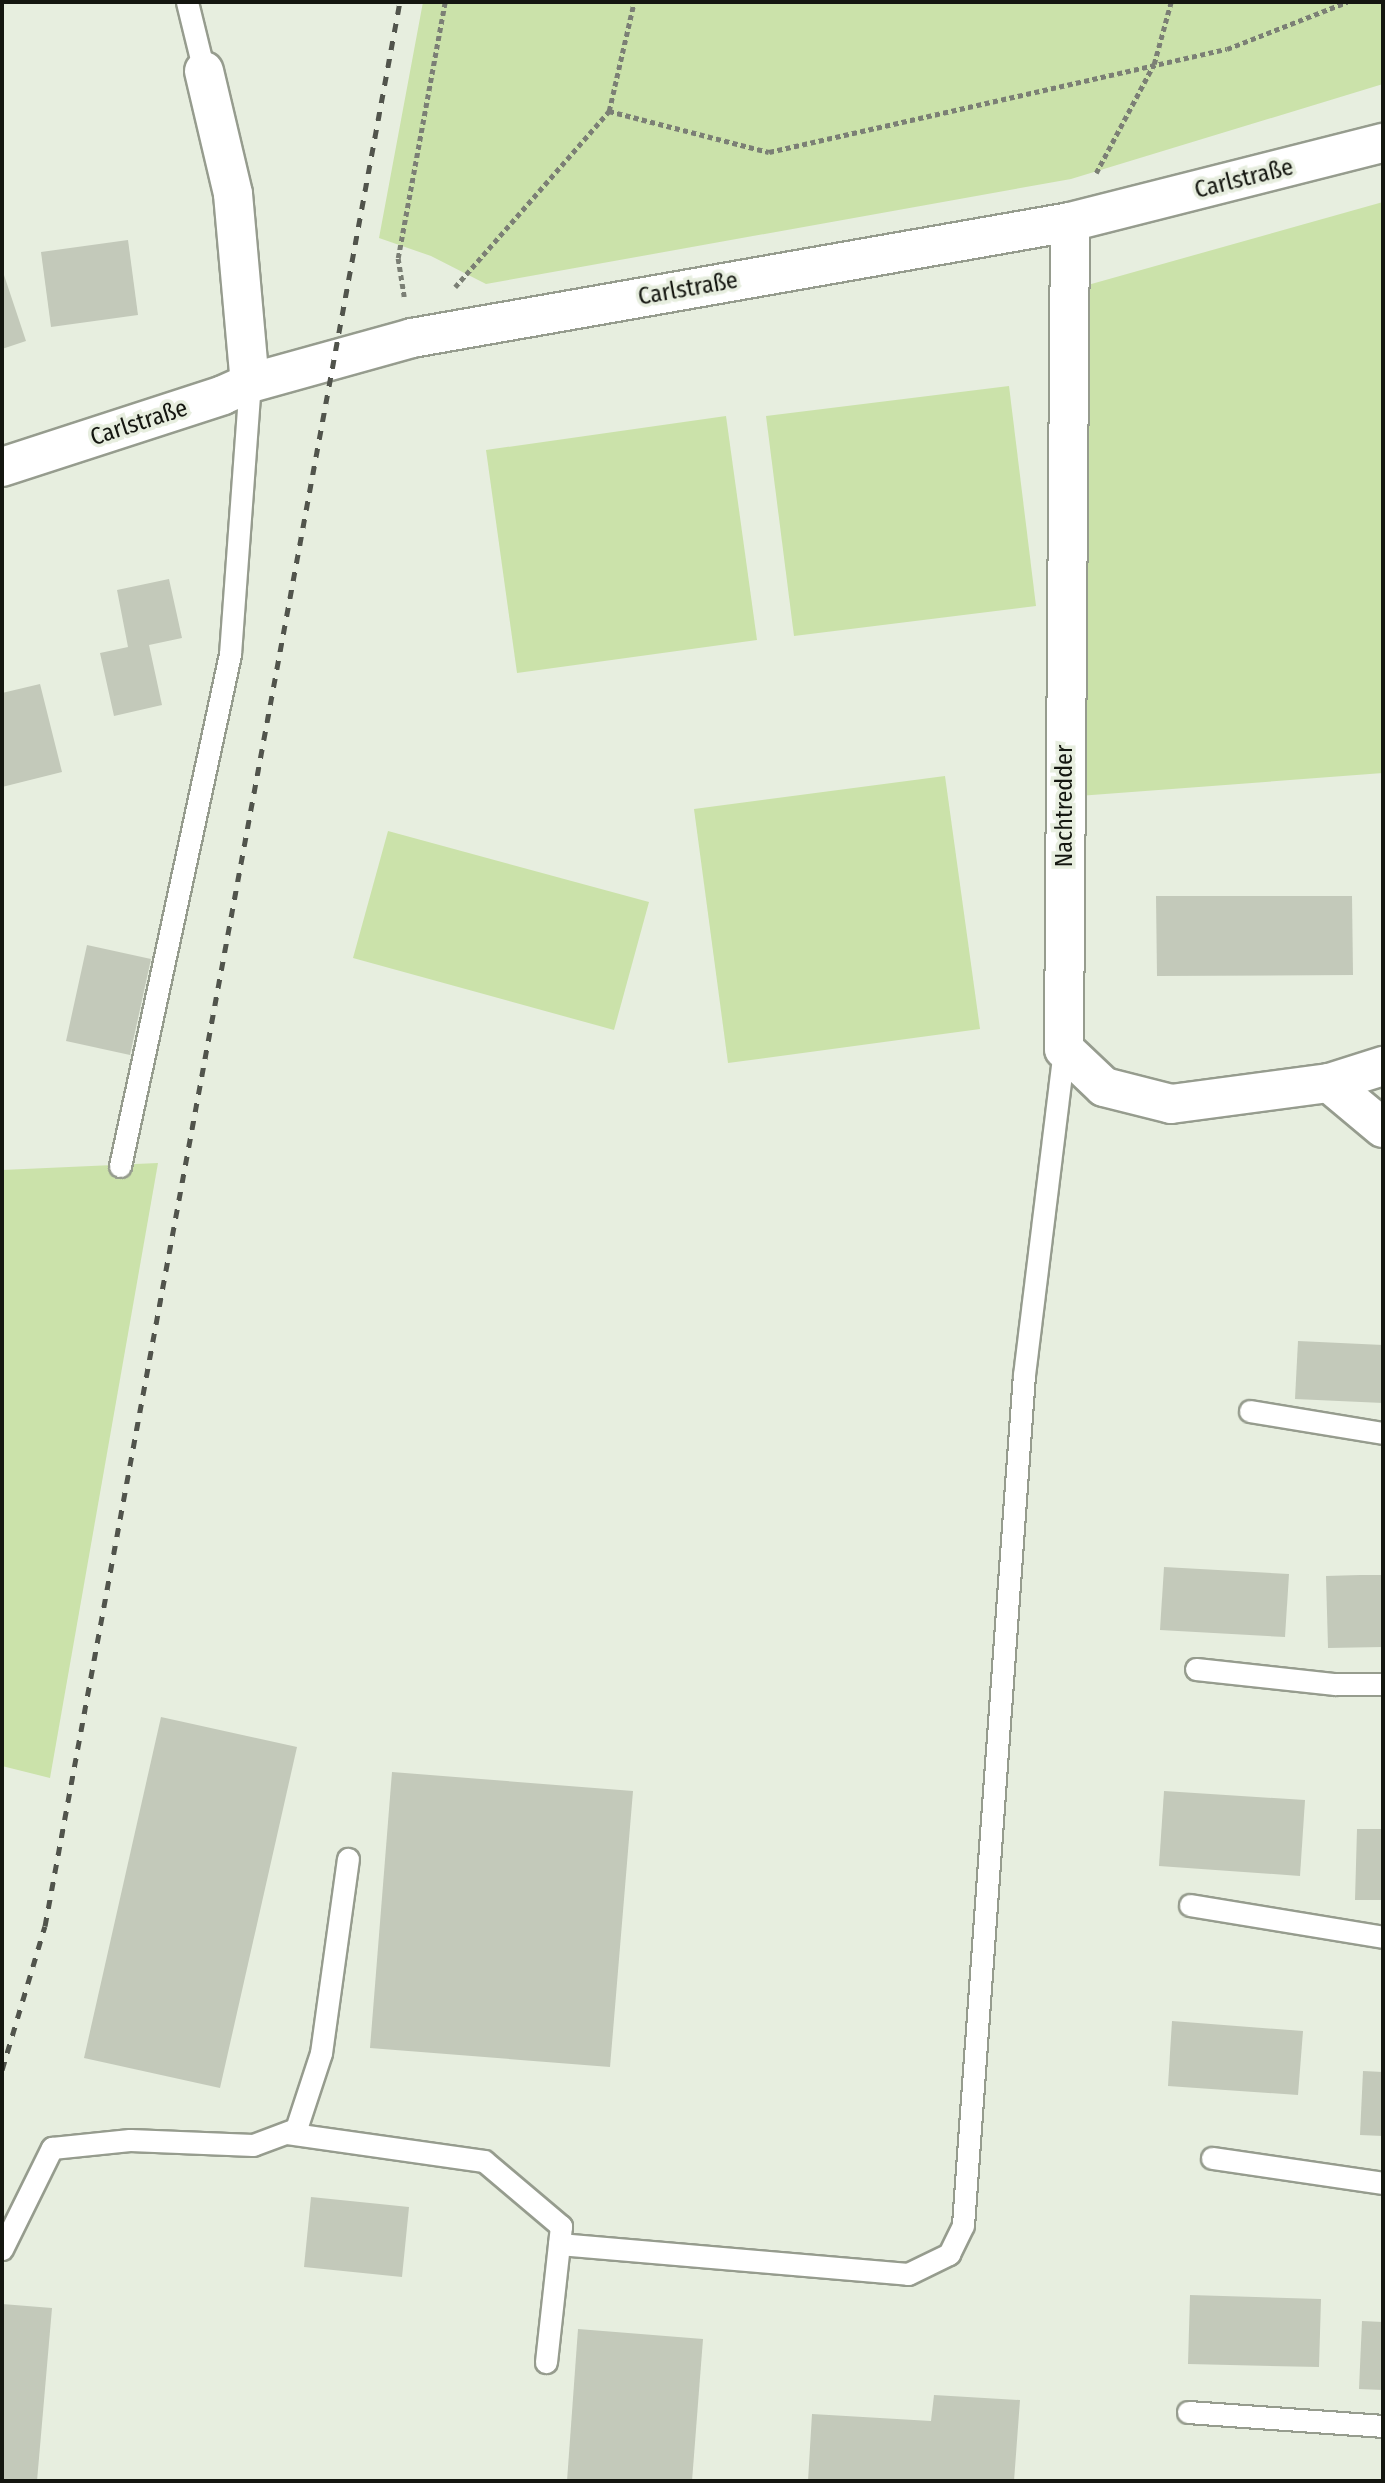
<!DOCTYPE html>
<meta charset="utf-8">
<style>
body{margin:0}
#map{position:relative;width:1385px;height:2483px;overflow:hidden;background:#e7eedf;font-family:"Fira Sans Condensed",sans-serif}
div>[style]{position:absolute}
.green>*{inset:0;background:#cbe2aa}
.building>*{inset:0;background:#c3c9ba}
.path>*{height:4.5px;margin-top:-2.25px;transform-origin:0;background:repeating-linear-gradient(90deg,#7b7f75 0 5px,transparent 0 8.5px)}
.roads{filter:drop-shadow(2px 0 #969c8e) drop-shadow(-2px 0 #969c8e) drop-shadow(0 2px #969c8e) drop-shadow(0 -2px #969c8e)}
.lane>*{height:21px;margin:-10.5px;padding:0 10.5px;transform-origin:10.5px;border-radius:10.5px;background:#fff}
.street>*{height:38px;margin:-19px;padding:0 19px;transform-origin:19px;border-radius:19px;background:#fff}
.rail>*{height:5px;margin-top:-2.5px;transform-origin:0;background:repeating-linear-gradient(90deg,#51544c 0 9px,transparent 0 18px)}
span{translate:-50% -50%;white-space:nowrap;text-align:center;line-height:1.15;-webkit-text-stroke:7px #e7eedf;paint-order:stroke}
.street-label{font-size:24px;color:#141610}
.frame{position:absolute;inset:0;border:4px solid #141610;pointer-events:none}
</style>
<div id="map">
<div class="green">
<div style="clip-path:polygon(423px 2px,1383px 2px,1383px 84px,1071px 179px,486px 284px,431px 256px,379px 238px)"></div>
<div style="clip-path:polygon(1383px 202px,1383px 773px,1065px 797px,1070px 290px)"></div>
<div style="clip-path:polygon(1009px 386px,1036px 606px,794px 636px,766px 416px)"></div>
<div style="clip-path:polygon(726px 416px,757px 640px,517px 673px,486px 450px)"></div>
<div style="clip-path:polygon(945px 776px,980px 1029px,728px 1063px,694px 809px)"></div>
<div style="clip-path:polygon(388px 831px,649px 902px,614px 1030px,353px 958px)"></div>
<div style="clip-path:polygon(158px 1163px,50px 1778px,2px 1766px,2px 1170px)"></div>
</div>
<div class="building">
<div style="clip-path:polygon(128px 240px,138px 315px,51px 327px,41px 252px)"></div>
<div style="clip-path:polygon(2px 269px,26px 341px,2px 349px)"></div>
<div style="clip-path:polygon(169px 579px,182px 638px,149px 645px,162px 705px,114px 716px,100px 653px,128px 647px,117px 590px)"></div>
<div style="clip-path:polygon(40px 684px,62px 772px,2px 787px,2px 693px)"></div>
<div style="clip-path:polygon(1156px 896px,1352px 896px,1353px 975px,1157px 976px)"></div>
<div style="clip-path:polygon(87px 945px,151px 959px,130px 1055px,66px 1041px)"></div>
<div style="clip-path:polygon(1298px 1341px,1383px 1345px,1383px 1403px,1295px 1399px)"></div>
<div style="clip-path:polygon(1164px 1567px,1289px 1574px,1285px 1637px,1160px 1630px)"></div>
<div style="clip-path:polygon(1360px 1575px,1383px 1575px,1383px 1647px,1328px 1648px,1326px 1576px)"></div>
<div style="clip-path:polygon(161px 1717px,297px 1747px,220px 2088px,84px 2058px)"></div>
<div style="clip-path:polygon(392px 1772px,633px 1791px,610px 2067px,370px 2048px)"></div>
<div style="clip-path:polygon(1164px 1791px,1305px 1800px,1300px 1876px,1159px 1866px)"></div>
<div style="clip-path:polygon(1357px 1829px,1383px 1829px,1383px 1900px,1355px 1900px)"></div>
<div style="clip-path:polygon(1172px 2021px,1303px 2031px,1298px 2095px,1168px 2086px)"></div>
<div style="clip-path:polygon(1363px 2071px,1383px 2072px,1383px 2136px,1360px 2135px)"></div>
<div style="clip-path:polygon(311px 2197px,409px 2207px,402px 2277px,304px 2267px)"></div>
<div style="clip-path:polygon(1190px 2295px,1321px 2299px,1319px 2367px,1188px 2364px)"></div>
<div style="clip-path:polygon(2px 2304px,52px 2308px,37px 2481px,2px 2481px)"></div>
<div style="clip-path:polygon(1362px 2321px,1383px 2322px,1383px 2390px,1359px 2389px)"></div>
<div style="clip-path:polygon(578px 2329px,703px 2339px,692px 2481px,567px 2481px)"></div>
<div style="clip-path:polygon(934px 2395px,1020px 2400px,1014px 2481px,808px 2481px,812px 2414px,931px 2421px)"></div>
</div>
<div class="path">
<div style="left:609px;top:111px;width:165px;rotate:14.4deg"></div>
<div style="left:769px;top:152px;width:469px;rotate:-12.7deg"></div>
<div style="left:1227px;top:49px;width:129px;rotate:-21.4deg"></div>
<div style="left:1096px;top:173px;width:123px;rotate:-62deg"></div>
<div style="left:1154px;top:64px;width:64px;rotate:-74.7deg"></div>
<div style="left:455px;top:287px;width:234px;rotate:-48.8deg"></div>
<div style="left:609px;top:111px;width:112px;rotate:-77.1deg"></div>
<div style="left:404px;top:297px;width:39px;rotate:-99deg"></div>
<div style="left:398px;top:258px;width:260px;rotate:-79.6deg"></div>
</div>
<div class="roads">
<div class="lane">
<div style="left:187px;top:2px;width:71px;rotate:76.2deg"></div>
<div style="left:120px;top:1166px;width:524px;rotate:-77.87deg"></div>
<div style="left:230px;top:654px;width:272px;rotate:-85.8deg"></div>
<div style="left:1250px;top:1411px;width:135px;rotate:9.4deg"></div>
<div style="left:1196px;top:1669px;width:140px;rotate:6.2deg"></div>
<div style="left:1335px;top:1684px;width:48px"></div>
<div style="left:1190px;top:1905px;width:196px;rotate:9.4deg"></div>
<div style="left:287px;top:2133px;width:199px;rotate:8.1deg"></div>
<div style="left:484px;top:2161px;width:101px;rotate:40.2deg"></div>
<div style="left:561px;top:2226px;width:137px;rotate:96.3deg"></div>
<div style="left:1212px;top:2158px;width:173px;rotate:8.3deg"></div>
<div style="left:559px;top:2244px;width:350px;rotate:4.9deg"></div>
<div style="left:908px;top:2274px;width:46px;rotate:-26deg"></div>
<div style="left:949px;top:2254px;width:32px;rotate:-64deg"></div>
<div style="left:963px;top:2225px;width:852px;rotate:-85.9deg"></div>
<div style="left:1024px;top:1375px;width:328px;rotate:-83deg"></div>
<div style="left:2px;top:2249px;width:113px;rotate:-63.7deg"></div>
<div style="left:52px;top:2148px;width:78px;rotate:-5.9deg"></div>
<div style="left:130px;top:2140px;width:123px;rotate:2.3deg"></div>
<div style="left:253px;top:2145px;width:46px;rotate:-20.4deg"></div>
<div style="left:296px;top:2129px;width:80px;rotate:-71.8deg"></div>
<div style="left:321px;top:2053px;width:196px;rotate:-82.1deg"></div>
<div style="left:1188px;top:2412px;width:196px;rotate:4.1deg"></div>
</div>
<div class="street">
<div style="left:204px;top:71px;width:126px;rotate:76.7deg"></div>
<div style="left:233px;top:194px;width:190px;rotate:84.9deg"></div>
<div style="left:1070px;top:222px;width:827px;rotate:90.42deg"></div>
<div style="left:1064px;top:1049px;width:55px;rotate:43.5deg"></div>
<div style="left:1104px;top:1087px;width:69px;rotate:14.2deg"></div>
<div style="left:1171px;top:1104px;width:159px;rotate:-7.6deg"></div>
<div style="left:1329px;top:1083px;width:57px;rotate:-17.5deg"></div>
<div style="left:2px;top:467px;width:232px;rotate:-18deg"></div>
<div style="left:223px;top:395px;width:30px;rotate:-24deg"></div>
<div style="left:250px;top:383px;width:168px;rotate:-15.5deg"></div>
<div style="left:412px;top:338px;width:668px;rotate:-10deg"></div>
<div style="left:1070px;top:222px;width:323px;rotate:-14.2deg"></div>
<div style="left:1329px;top:1083px;width:70px;rotate:39.8deg"></div>
</div>
</div>
<div class="rail">
<div style="left:2px;top:2070px;width:150px;rotate:-73.4deg"></div>
<div style="left:45px;top:1926px;width:1956px;rotate:-79.55deg"></div>
</div>
<div class="street-label">
<span style="left:1244px;top:179px;rotate:-14deg">Carlstraße</span>
<span style="left:688px;top:289px;rotate:-10deg">Carlstraße</span>
<span style="left:139px;top:423px;rotate:-18deg">Carlstraße</span>
<span style="left:1065px;top:806px;rotate:-90deg">Nachtredder</span>
</div>
<div class="frame"></div>
</div>
